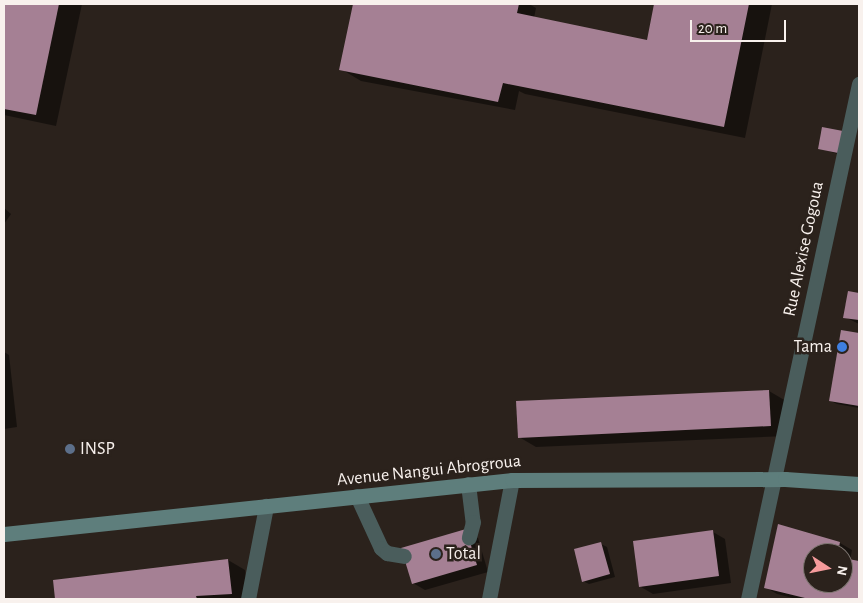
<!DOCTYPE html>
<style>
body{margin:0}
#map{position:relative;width:863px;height:603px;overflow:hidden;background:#2b221c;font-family:"Alegreya Sans",sans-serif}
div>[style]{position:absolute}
.shadow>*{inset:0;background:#0007}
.building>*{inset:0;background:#a58094}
.service>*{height:15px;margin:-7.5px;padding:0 7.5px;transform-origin:7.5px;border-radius:7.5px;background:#4a5d5c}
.minor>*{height:15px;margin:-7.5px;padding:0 7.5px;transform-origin:7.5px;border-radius:7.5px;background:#4a5d5c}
.secondary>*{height:15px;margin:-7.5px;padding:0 7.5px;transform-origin:7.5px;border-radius:7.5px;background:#5e7e7c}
.dots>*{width:14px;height:14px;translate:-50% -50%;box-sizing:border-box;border:2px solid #2b221c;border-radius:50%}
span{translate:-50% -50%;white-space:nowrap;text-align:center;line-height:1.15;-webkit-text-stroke:5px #2b221c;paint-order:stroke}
.street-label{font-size:18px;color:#f8f1ed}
.poi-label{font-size:18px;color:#f8f1ed}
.right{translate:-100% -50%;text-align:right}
.left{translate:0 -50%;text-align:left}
.frame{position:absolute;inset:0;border:5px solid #f8f1ed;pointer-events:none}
.north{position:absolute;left:803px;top:543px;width:50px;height:50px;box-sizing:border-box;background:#2b221c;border:1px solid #7d7570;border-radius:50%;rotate:101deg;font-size:14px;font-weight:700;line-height:20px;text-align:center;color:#f8f1ed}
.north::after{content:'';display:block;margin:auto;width:18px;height:22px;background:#f59b9c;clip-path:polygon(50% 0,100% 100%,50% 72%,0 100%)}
.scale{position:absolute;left:690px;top:20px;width:96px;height:22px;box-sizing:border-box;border:2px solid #f8f1ed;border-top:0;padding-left:6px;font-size:15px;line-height:18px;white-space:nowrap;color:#f8f1ed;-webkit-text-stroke:4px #2b221c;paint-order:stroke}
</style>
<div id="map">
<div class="shadow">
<div style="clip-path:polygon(4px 4px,82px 4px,56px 126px,4px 115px)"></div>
<div style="clip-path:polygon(354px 4px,529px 4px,536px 8px,534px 18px,648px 41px,655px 4px,772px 4px,745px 138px,525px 94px,519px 91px,515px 110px,361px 81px,341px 69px)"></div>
<div style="clip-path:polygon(823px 129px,844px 156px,819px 148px)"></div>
<div style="clip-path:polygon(4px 208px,11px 214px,4px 224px)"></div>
<div style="clip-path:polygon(849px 292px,859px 294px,859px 324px,845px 317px)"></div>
<div style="clip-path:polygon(842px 332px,859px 335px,859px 408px,837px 404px,831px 401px)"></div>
<div style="clip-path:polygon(4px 352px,9px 355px,17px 427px,4px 429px)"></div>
<div style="clip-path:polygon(769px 391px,786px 401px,787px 436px,536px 447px,519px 437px)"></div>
<div style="clip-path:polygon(evenodd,778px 526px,840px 543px,852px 550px,850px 561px,859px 563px,859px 599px,797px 599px,777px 594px,765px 587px,778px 526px,813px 553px,843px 553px,843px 583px,813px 583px,813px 553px)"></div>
<div style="clip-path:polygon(466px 531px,478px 538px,488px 572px,425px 590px,413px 583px)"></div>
<div style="clip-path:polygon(713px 532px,725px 539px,731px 583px,653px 594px,641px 587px)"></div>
<div style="clip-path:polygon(601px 544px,607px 547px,615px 577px,589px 584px,583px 581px)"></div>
<div style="clip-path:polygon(228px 560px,245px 570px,248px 599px,56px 599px,55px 582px)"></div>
</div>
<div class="building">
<div style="clip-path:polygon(4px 4px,59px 4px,36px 115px,4px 109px)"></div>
<div style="clip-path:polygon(353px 4px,519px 4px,517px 13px,647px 40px,654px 4px,749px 4px,724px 127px,503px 83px,498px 102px,339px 70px)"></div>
<div style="clip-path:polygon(822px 127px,843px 131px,838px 153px,818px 149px)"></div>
<div style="clip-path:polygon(848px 291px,859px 293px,859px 320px,843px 318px)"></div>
<div style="clip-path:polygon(841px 330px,859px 333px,859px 406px,829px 401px)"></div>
<div style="clip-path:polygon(769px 390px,771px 426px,518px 438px,516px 401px)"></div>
<div style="clip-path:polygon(778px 524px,840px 542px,838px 553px,813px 553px,813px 583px,843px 583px,843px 558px,859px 561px,859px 599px,809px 599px,764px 588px)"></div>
<div style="clip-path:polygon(466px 529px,477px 565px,412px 584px,401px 548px)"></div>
<div style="clip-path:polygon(713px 530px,719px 576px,639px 587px,633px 541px)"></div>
<div style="clip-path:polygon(601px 542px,610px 574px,582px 582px,574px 549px)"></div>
<div style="clip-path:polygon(228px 559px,232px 594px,196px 596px,197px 599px,55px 599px,53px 580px)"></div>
</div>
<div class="service">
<div style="left:468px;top:484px;width:38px;rotate:83deg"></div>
<div style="left:473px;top:522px;width:16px;rotate:105deg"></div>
<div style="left:357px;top:496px;width:57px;rotate:65.2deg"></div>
<div style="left:381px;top:548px;width:8px;rotate:40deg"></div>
<div style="left:387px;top:553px;width:17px;rotate:10deg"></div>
</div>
<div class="minor">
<div style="left:248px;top:599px;width:95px;rotate:-79deg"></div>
<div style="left:489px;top:599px;width:121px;rotate:-79.1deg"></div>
<div style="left:748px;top:599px;width:527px;rotate:-77.84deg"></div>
</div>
<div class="secondary">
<div style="left:4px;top:534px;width:511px;rotate:-6.07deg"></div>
<div style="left:512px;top:480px;width:273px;rotate:-0.2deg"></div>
<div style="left:785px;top:479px;width:74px;rotate:3.9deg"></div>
</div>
<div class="dots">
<div style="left:842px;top:347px;background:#3f7fe0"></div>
<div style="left:70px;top:449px;background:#5c6f8a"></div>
<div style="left:436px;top:554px;background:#5c6f8a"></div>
</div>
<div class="street-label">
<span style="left:804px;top:249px;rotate:-78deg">Rue Alexise Gogoua</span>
<span style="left:429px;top:471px;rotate:-6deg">Avenue Nangui Abrogroua</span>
</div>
<div class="poi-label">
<span class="right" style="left:832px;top:347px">Tama</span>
<span class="left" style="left:80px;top:449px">INSP</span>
<span class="left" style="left:446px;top:554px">Total</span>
</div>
<div class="frame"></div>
<div class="north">N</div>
<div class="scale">20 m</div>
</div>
